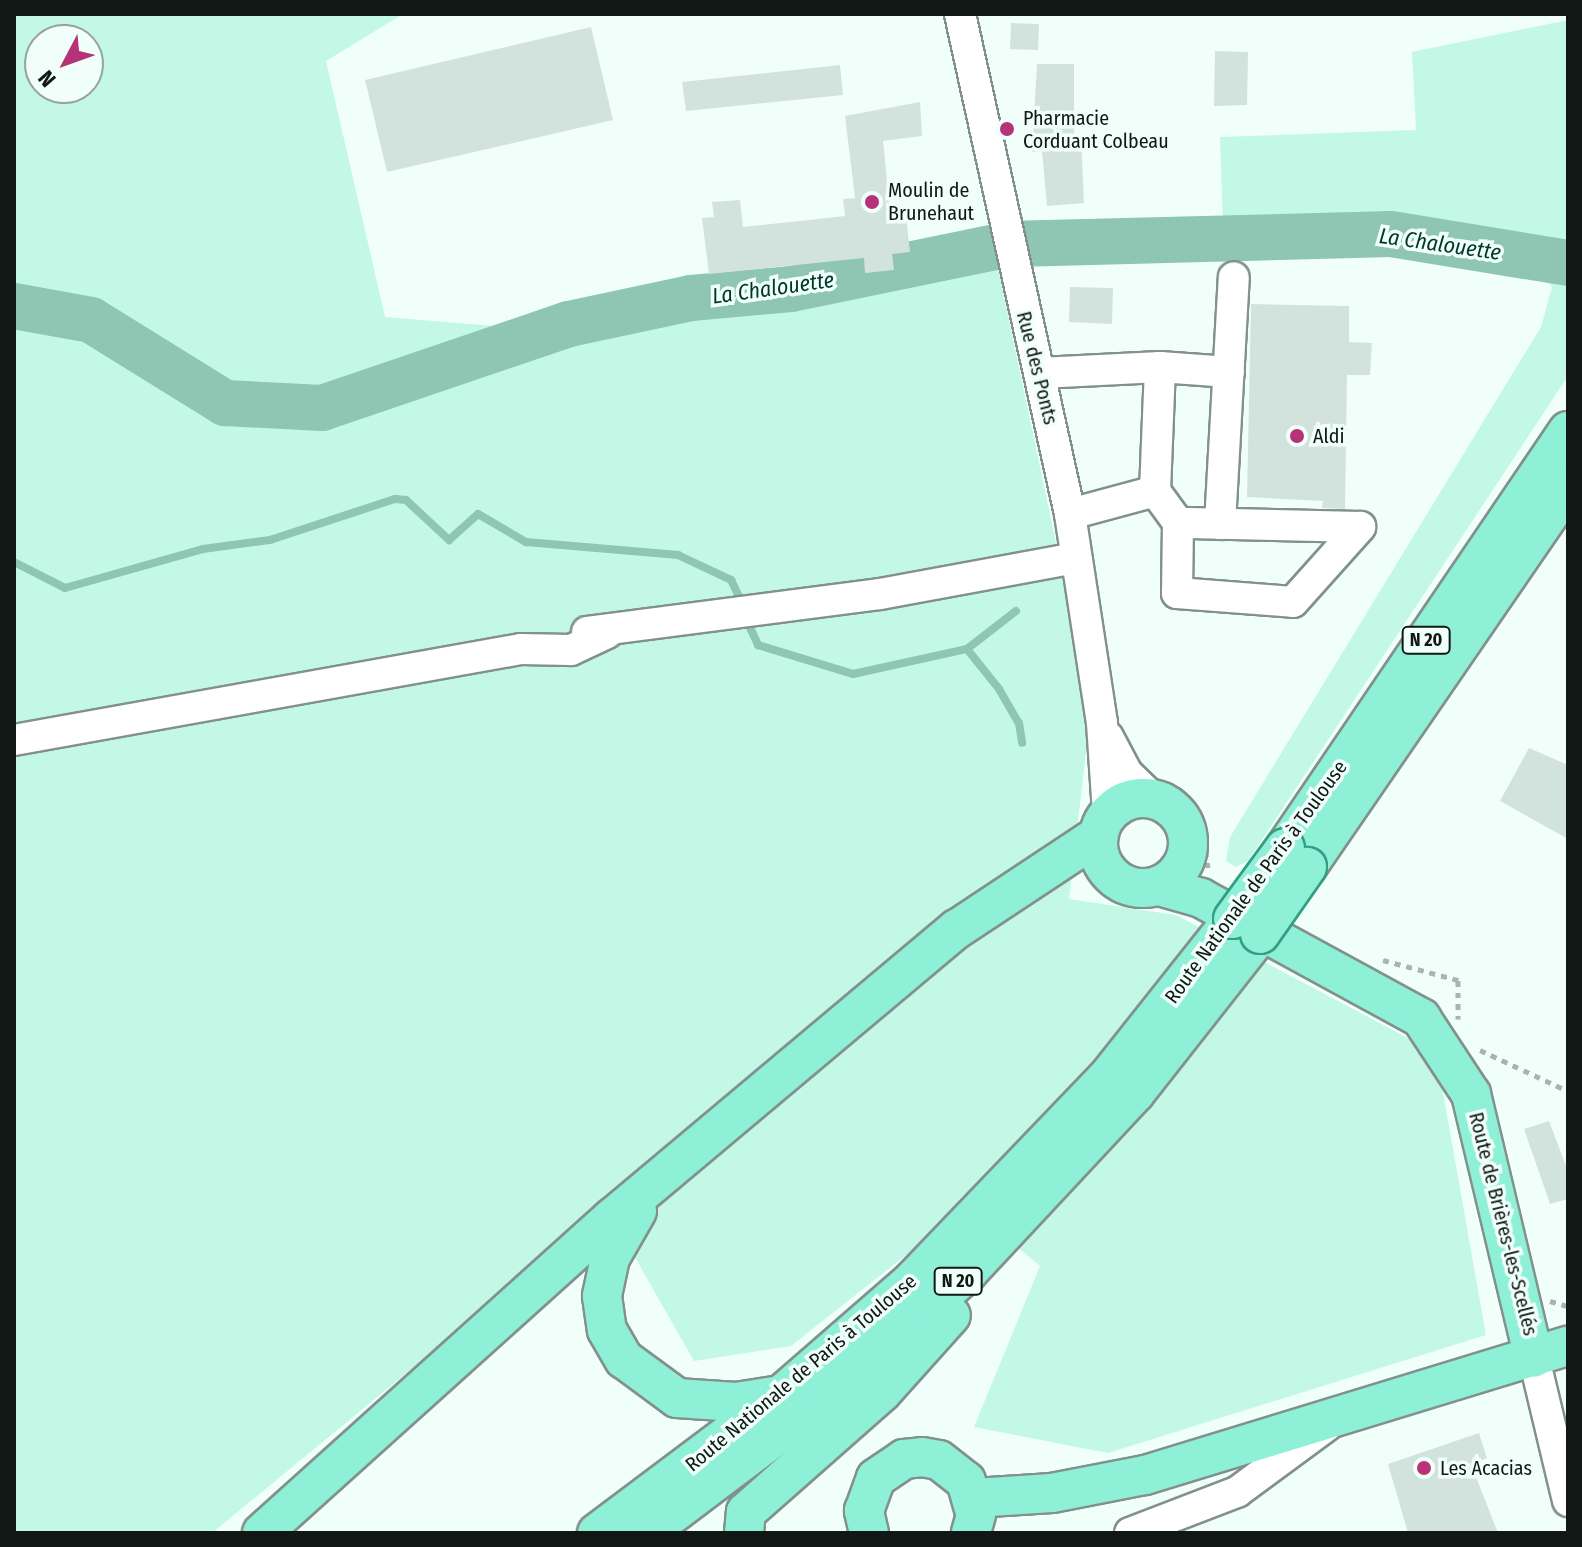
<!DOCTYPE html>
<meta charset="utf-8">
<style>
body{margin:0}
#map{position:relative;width:1582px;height:1547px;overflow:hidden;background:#f1fffa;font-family:"Fira Sans Condensed",sans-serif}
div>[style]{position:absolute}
.green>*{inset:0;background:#c3f8e6}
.stream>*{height:8px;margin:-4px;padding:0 4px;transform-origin:4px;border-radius:4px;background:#8ec5b3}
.river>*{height:46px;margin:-23px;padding:0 23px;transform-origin:23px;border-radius:23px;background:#8ec5b3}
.building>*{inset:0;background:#d2e3dd}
.path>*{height:5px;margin-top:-2.5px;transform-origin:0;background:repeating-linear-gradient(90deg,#a9b4b0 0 6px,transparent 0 12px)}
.roads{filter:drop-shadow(2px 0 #82918c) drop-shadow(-2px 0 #82918c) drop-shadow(0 2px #82918c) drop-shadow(0 -2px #82918c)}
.minor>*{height:30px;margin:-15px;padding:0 15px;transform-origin:15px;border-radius:15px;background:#fff}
.major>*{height:38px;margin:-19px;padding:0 19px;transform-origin:19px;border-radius:19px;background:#8ff0d8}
.major>.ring{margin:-19px;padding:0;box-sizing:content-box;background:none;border:38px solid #8ff0d8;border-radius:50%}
.bridges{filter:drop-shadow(2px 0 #339e83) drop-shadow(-2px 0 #339e83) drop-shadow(0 2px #339e83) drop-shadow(0 -2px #339e83)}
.major-bridge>*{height:38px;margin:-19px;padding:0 19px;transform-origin:19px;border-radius:19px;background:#8ff0d8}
.dots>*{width:22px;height:22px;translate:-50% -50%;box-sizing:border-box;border:4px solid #f1fffa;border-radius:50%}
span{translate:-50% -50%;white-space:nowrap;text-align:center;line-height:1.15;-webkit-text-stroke:7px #f1fffa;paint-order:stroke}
.shield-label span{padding:2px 6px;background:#f1fffa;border:2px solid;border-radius:6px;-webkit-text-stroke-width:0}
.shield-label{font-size:18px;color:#111715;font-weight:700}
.poi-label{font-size:20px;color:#111715}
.left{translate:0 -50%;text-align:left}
.street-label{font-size:20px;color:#111715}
.water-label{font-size:22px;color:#02362a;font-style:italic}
.frame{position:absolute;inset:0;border:16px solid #111715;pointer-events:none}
.north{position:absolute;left:24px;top:24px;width:80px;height:80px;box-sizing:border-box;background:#f1fffa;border:2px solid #97a29e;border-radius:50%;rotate:229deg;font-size:22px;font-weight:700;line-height:32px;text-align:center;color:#111715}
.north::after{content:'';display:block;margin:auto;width:28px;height:36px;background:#b73379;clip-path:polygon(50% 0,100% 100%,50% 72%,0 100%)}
</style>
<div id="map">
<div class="green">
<div style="clip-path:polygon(evenodd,14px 14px,403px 14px,326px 61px,385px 317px,542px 330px,998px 268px,1091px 709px,1069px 899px,1176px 915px,1436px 1053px,1486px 1335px,1108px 1453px,974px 1427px,1040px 1266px,968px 1206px,791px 1346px,694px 1361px,607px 1208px,212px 1533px,14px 1533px,14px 14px,40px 40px,88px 40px,88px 88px,40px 88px,40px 40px)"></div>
<div style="clip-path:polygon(1568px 20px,1568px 376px,1248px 861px,1236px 867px,1226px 861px,1230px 837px,1541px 327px,1552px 287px,1508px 233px,1224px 254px,1220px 137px,1416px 130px,1412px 52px)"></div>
</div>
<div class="stream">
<div style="left:14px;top:562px;width:57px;rotate:27deg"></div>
<div style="left:65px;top:588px;width:143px;rotate:-15.8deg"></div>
<div style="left:203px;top:549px;width:68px;rotate:-7.7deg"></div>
<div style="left:270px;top:540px;width:132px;rotate:-18.2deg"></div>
<div style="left:395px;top:499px;width:11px;rotate:5deg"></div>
<div style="left:406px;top:500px;width:59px;rotate:42.9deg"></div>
<div style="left:449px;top:540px;width:39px;rotate:-42deg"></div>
<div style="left:478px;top:514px;width:56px;rotate:30.3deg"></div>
<div style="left:526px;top:542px;width:153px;rotate:4.9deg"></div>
<div style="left:678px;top:555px;width:59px;rotate:25.3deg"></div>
<div style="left:731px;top:580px;width:28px;rotate:64deg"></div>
<div style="left:746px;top:619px;width:29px;rotate:65deg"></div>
<div style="left:758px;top:645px;width:99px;rotate:17deg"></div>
<div style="left:853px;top:674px;width:117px;rotate:-12.4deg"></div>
<div style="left:967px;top:649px;width:62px;rotate:-37.8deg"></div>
<div style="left:967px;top:649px;width:51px;rotate:51.3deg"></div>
<div style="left:999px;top:689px;width:39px;rotate:60deg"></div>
<div style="left:1019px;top:723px;width:20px;rotate:81deg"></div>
</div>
<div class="river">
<div style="left:14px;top:306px;width:78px;rotate:10.3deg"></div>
<div style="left:91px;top:320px;width:158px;rotate:31.8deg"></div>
<div style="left:225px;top:403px;width:97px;rotate:3deg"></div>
<div style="left:322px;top:408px;width:261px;rotate:-18.8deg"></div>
<div style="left:569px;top:324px;width:125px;rotate:-12deg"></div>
<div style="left:691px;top:298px;width:100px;rotate:-5.1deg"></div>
<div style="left:791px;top:289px;width:225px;rotate:-11.6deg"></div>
<div style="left:1011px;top:244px;width:380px;rotate:-1.5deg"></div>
<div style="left:1391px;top:234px;width:179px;rotate:9.3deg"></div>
</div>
<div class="building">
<div style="clip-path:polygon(1011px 23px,1039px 24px,1038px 50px,1010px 49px)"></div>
<div style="clip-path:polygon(591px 27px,613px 120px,387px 172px,365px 80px)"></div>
<div style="clip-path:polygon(1215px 51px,1248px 52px,1247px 105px,1214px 106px)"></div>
<div style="clip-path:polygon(1037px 64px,1074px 64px,1074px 137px,1081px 137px,1084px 203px,1047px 206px,1042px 151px,1032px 152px)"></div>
<div style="clip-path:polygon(840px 65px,843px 95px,686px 111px,682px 82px)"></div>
<div style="clip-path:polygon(920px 102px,922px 136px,883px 141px,890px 209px,905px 208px,910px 252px,892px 254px,894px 270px,865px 273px,864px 258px,709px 274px,702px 218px,714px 217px,712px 202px,740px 200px,743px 227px,845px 216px,843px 199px,855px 198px,845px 116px)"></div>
<div style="clip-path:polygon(1070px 287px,1113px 288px,1112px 324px,1069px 322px)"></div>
<div style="clip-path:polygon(1251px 304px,1349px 306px,1349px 342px,1372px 343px,1370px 375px,1347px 375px,1345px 509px,1322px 508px,1323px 501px,1247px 497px)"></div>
<div style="clip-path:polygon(1529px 748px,1568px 765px,1568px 839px,1500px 801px)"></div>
<div style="clip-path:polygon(1549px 1121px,1568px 1171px,1568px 1199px,1550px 1204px,1524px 1129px)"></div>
<div style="clip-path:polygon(1479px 1433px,1487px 1458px,1471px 1464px,1498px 1533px,1408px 1533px,1388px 1464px)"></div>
</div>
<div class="path">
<div style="left:1180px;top:791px;width:32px;rotate:49deg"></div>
<div style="left:1201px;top:815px;width:53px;rotate:82.5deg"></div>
<div style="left:1383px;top:960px;width:78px;rotate:14.9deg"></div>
<div style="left:1458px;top:980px;width:39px;rotate:90deg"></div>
<div style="left:1480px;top:1050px;width:97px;rotate:25deg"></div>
<div style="left:1550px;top:1301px;width:19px;rotate:16deg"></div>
</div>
<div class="roads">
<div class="minor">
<div style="left:960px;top:14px;width:512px;rotate:77.59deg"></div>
<div style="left:1070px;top:514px;width:211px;rotate:81.3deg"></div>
<div style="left:1102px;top:723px;width:91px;rotate:86.2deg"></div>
<div style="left:1160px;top:367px;width:124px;rotate:92.3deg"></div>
<div style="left:1155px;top:491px;width:39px;rotate:54deg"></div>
<div style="left:1178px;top:523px;width:70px;rotate:90.8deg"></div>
<div style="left:1177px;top:593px;width:116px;rotate:4.4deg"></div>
<div style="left:1293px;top:602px;width:101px;rotate:-48.2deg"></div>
<div style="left:1360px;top:527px;width:182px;rotate:-178.7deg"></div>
<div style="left:1040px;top:373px;width:120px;rotate:-2.9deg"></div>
<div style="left:1160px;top:367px;width:69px;rotate:4.1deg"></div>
<div style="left:1070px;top:514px;width:88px;rotate:-15.1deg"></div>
<div style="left:1220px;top:524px;width:247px;rotate:-86.8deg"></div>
<div style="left:587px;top:632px;width:295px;rotate:-7.4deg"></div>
<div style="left:880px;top:594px;width:199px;rotate:-10.4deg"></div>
<div style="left:1108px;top:737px;width:41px;rotate:62.2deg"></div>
<div style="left:1127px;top:773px;width:37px;rotate:44deg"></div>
<div style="left:14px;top:740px;width:515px;rotate:-10.18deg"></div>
<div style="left:521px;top:649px;width:50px;rotate:1.1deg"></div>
<div style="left:571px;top:650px;width:40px;rotate:-25deg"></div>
<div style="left:1534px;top:1358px;width:147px;rotate:76.6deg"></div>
<div style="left:1130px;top:1533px;width:115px;rotate:-21deg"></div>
<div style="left:1237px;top:1492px;width:113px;rotate:-36.4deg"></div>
</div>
<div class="major">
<div class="ring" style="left:1098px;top:798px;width:52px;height:52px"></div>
<div style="left:1285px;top:848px;width:504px;rotate:-55.84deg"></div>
<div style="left:1307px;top:867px;width:461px;rotate:-55.5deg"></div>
<div style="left:1159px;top:886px;width:44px;rotate:15.9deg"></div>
<div style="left:1201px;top:898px;width:251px;rotate:28.6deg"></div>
<div style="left:1421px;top:1018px;width:91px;rotate:56.7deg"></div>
<div style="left:1471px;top:1094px;width:271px;rotate:76.6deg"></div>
<div style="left:637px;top:1211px;width:54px;rotate:119.9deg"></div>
<div style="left:610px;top:1258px;width:39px;rotate:102deg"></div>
<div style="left:602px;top:1296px;width:34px;rotate:82deg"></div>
<div style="left:607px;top:1330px;width:34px;rotate:60deg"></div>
<div style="left:624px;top:1359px;width:66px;rotate:36.3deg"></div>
<div style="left:677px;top:1398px;width:59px;rotate:3.9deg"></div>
<div style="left:736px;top:1402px;width:45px;rotate:-9deg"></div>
<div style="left:974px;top:1498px;width:78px;rotate:-3.7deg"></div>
<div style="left:1052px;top:1493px;width:95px;rotate:-11deg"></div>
<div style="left:1145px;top:1475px;width:442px;rotate:-17deg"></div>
<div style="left:262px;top:1533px;width:471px;rotate:-42deg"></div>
<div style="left:612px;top:1218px;width:450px;rotate:-40deg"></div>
<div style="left:957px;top:929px;width:170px;rotate:-33.5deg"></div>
<div style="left:597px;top:1533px;width:230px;rotate:-36.9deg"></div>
<div style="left:781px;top:1395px;width:174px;rotate:-41deg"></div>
<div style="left:912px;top:1281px;width:281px;rotate:-46.2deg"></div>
<div style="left:1107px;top:1078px;width:203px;rotate:-51.6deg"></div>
<div style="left:647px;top:1533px;width:229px;rotate:-37deg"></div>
<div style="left:830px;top:1395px;width:185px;rotate:-41.7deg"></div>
<div style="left:968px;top:1272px;width:245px;rotate:-47deg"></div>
<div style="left:1135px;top:1093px;width:202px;rotate:-51.8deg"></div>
<div style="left:744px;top:1533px;width:21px;rotate:-85deg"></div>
<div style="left:746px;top:1512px;width:181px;rotate:-41.4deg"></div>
<div style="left:882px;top:1392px;width:103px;rotate:-48.1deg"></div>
<div style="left:869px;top:1533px;width:23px;rotate:-103deg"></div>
<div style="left:864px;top:1511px;width:35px;rotate:-70deg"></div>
<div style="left:876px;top:1478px;width:34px;rotate:-34deg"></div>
<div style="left:904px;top:1459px;width:18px;rotate:-6deg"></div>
<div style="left:922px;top:1457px;width:17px;rotate:10deg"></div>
<div style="left:939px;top:1460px;width:34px;rotate:38deg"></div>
<div style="left:966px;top:1481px;width:35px;rotate:74deg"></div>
<div style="left:976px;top:1515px;width:19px;rotate:106deg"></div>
</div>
</div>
<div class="bridges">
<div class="major-bridge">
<div style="left:1233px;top:919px;width:88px;rotate:-53.8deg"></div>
<div style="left:1260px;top:934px;width:82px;rotate:-55deg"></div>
</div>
</div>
<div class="dots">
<div style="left:1007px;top:129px;background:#b73379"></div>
<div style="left:872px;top:202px;background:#b73379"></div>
<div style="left:1297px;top:436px;background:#b73379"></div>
<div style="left:1424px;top:1468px;background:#b73379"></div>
</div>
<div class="shield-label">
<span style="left:1426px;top:640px">N 20</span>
<span style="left:958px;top:1281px">N 20</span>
</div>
<div class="poi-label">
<span class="left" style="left:1023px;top:130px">Pharmacie<br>Corduant Colbeau</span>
<span class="left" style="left:888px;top:202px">Moulin de<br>Brunehaut</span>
<span class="left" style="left:1313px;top:436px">Aldi</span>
<span class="left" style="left:1440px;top:1468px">Les Acacias</span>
</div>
<div class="street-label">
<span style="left:1037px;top:368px;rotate:76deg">Rue des Ponts</span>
<span style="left:1256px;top:882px;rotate:-54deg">Route Nationale de Paris à Toulouse</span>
<span style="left:1503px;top:1224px;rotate:76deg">Route de Brières-les-Scellés</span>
<span style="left:801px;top:1373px;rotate:-40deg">Route Nationale de Paris à Toulouse</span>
</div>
<div class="water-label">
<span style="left:1440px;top:244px;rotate:8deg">La Chalouette</span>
<span style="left:773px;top:288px;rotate:-8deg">La Chalouette</span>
</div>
<div class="frame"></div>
<div class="north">N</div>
</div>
